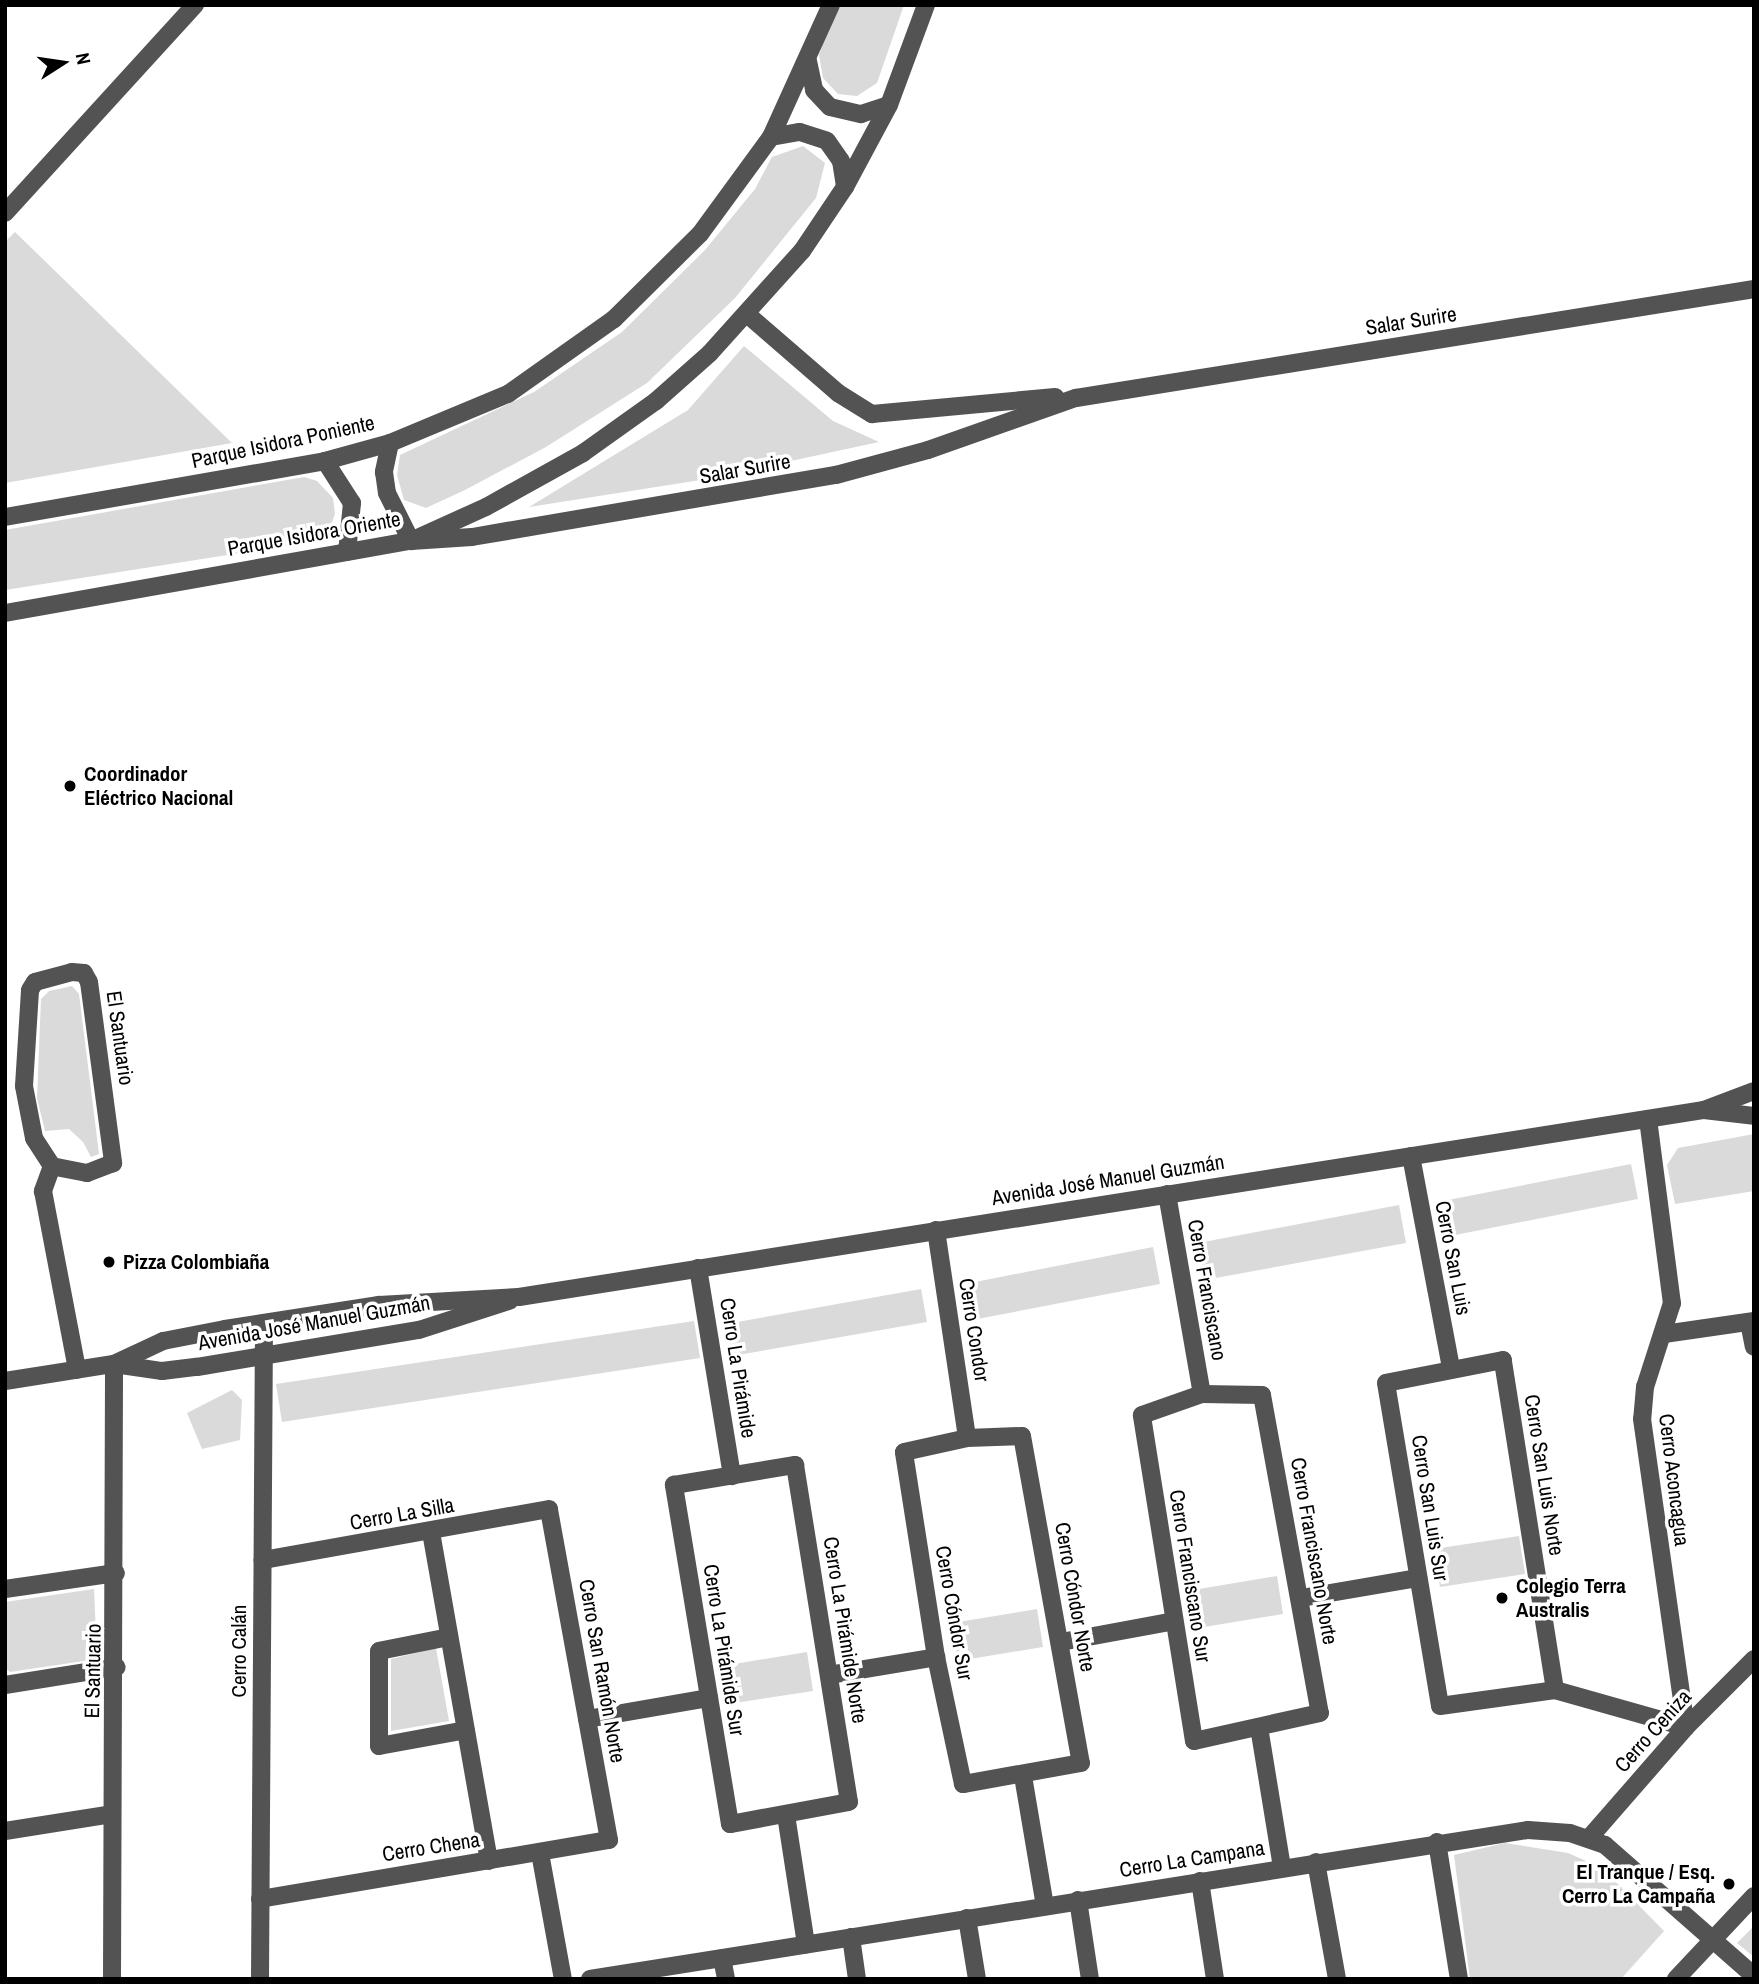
<!DOCTYPE html>
<meta charset="utf-8">
<style>
body{margin:0}
#map{position:relative;width:1759px;height:1984px;overflow:hidden;background:#fff;font-family:"Archivo Narrow",sans-serif}
div>[style]{position:absolute}
.green>*{inset:0;background:#dadada}
.minor>*{height:18px;margin:-9px;padding:0 9px;transform-origin:9px;border-radius:9px;background:#535353}
.dots>*{width:19px;height:19px;translate:-50% -50%;box-sizing:border-box;border:4px solid #fff;border-radius:50%}
span{translate:-50% -50%;white-space:nowrap;text-align:center;line-height:1.15;-webkit-text-stroke:7px #fff;paint-order:stroke}
.street-label{font-size:21px;color:#000}
.poi-label{font-size:21px;color:#000;font-weight:700}
.left{translate:0 -50%;text-align:left}
.right{translate:-100% -50%;text-align:right}
.frame{position:absolute;inset:0;border:7px solid #000;pointer-events:none}
.north{position:absolute;left:28px;top:28px;width:70px;height:70px;-webkit-text-stroke:5px #fff;paint-order:stroke;rotate:78deg;font-size:19px;font-weight:700;line-height:28px;text-align:center;color:#000}
.north::after{content:'';display:block;margin:auto;width:24px;height:32px;background:#000;clip-path:polygon(50% 0,100% 100%,50% 72%,0 100%)}
</style>
<div id="map">
<div class="green">
<div style="clip-path:polygon(836px 5px,904px 5px,877px 83px,857px 96px,838px 94px,823px 78px,819px 55px)"></div>
<div style="clip-path:polygon(803px 146px,825px 163px,816px 198px,735px 298px,647px 383px,546px 447px,465px 490px,426px 508px,404px 500px,397px 475px,400px 455px,534px 392px,622px 332px,705px 250px,755px 189px,772px 157px)"></div>
<div style="clip-path:polygon(15px 232px,232px 443px,5px 483px,5px 242px)"></div>
<div style="clip-path:polygon(744px 346px,833px 421px,879px 442px,707px 479px,529px 507px,688px 410px)"></div>
<div style="clip-path:polygon(304px 477px,317px 481px,333px 498px,335px 514px,328px 533px,310px 542px,5px 590px,5px 530px)"></div>
<div style="clip-path:polygon(72px 986px,79px 994px,99px 1154px,91px 1157px,83px 1142px,69px 1129px,45px 1131px,37px 1098px,41px 999px,49px 991px)"></div>
<div style="clip-path:polygon(1754px 1134px,1754px 1191px,1675px 1204px,1667px 1165px,1678px 1148px)"></div>
<div style="clip-path:polygon(1631px 1164px,1638px 1199px,1445px 1237px,1438px 1202px)"></div>
<div style="clip-path:polygon(1399px 1205px,1406px 1243px,1205px 1280px,1198px 1243px)"></div>
<div style="clip-path:polygon(1153px 1247px,1160px 1284px,972px 1320px,965px 1284px)"></div>
<div style="clip-path:polygon(921px 1289px,927px 1322px,732px 1356px,726px 1324px)"></div>
<div style="clip-path:polygon(694px 1321px,700px 1358px,282px 1422px,276px 1384px)"></div>
<div style="clip-path:polygon(232px 1390px,242px 1400px,240px 1440px,202px 1449px,187px 1413px)"></div>
<div style="clip-path:polygon(1519px 1536px,1525px 1574px,1440px 1587px,1434px 1549px)"></div>
<div style="clip-path:polygon(1277px 1576px,1283px 1614px,1198px 1628px,1193px 1590px)"></div>
<div style="clip-path:polygon(94px 1589px,97px 1659px,10px 1672px,5px 1668px,5px 1602px)"></div>
<div style="clip-path:polygon(1037px 1609px,1043px 1647px,958px 1661px,952px 1623px)"></div>
<div style="clip-path:polygon(436px 1648px,449px 1721px,391px 1731px,391px 1659px)"></div>
<div style="clip-path:polygon(807px 1652px,813px 1691px,728px 1704px,722px 1666px)"></div>
<div style="clip-path:polygon(1505px 1843px,1568px 1853px,1602px 1868px,1664px 1931px,1621px 1979px,1470px 1979px,1454px 1855px)"></div>
<div style="clip-path:polygon(1754px 1926px,1754px 1957px,1737px 1943px)"></div>
</div>
<div class="minor">
<div style="left:808px;top:61px;width:30px;rotate:78deg"></div>
<div style="left:814px;top:90px;width:23px;rotate:47deg"></div>
<div style="left:830px;top:107px;width:32px;rotate:13deg"></div>
<div style="left:861px;top:114px;width:29px;rotate:-18deg"></div>
<div style="left:771px;top:137px;width:29px;rotate:-10deg"></div>
<div style="left:800px;top:132px;width:28px;rotate:18deg"></div>
<div style="left:827px;top:141px;width:24px;rotate:55deg"></div>
<div style="left:841px;top:161px;width:26px;rotate:81deg"></div>
<div style="left:5px;top:213px;width:282px;rotate:-47.6deg"></div>
<div style="left:748px;top:315px;width:119px;rotate:40.9deg"></div>
<div style="left:838px;top:393px;width:40px;rotate:32deg"></div>
<div style="left:872px;top:414px;width:184px;rotate:-5.3deg"></div>
<div style="left:390px;top:443px;width:30px;rotate:102deg"></div>
<div style="left:384px;top:472px;width:21px;rotate:82deg"></div>
<div style="left:387px;top:493px;width:54px;rotate:63.4deg"></div>
<div style="left:411px;top:541px;width:61px;rotate:-3.8deg"></div>
<div style="left:472px;top:537px;width:369px;rotate:-9.7deg"></div>
<div style="left:836px;top:475px;width:95px;rotate:-15.2deg"></div>
<div style="left:928px;top:450px;width:157px;rotate:-19.4deg"></div>
<div style="left:1076px;top:398px;width:687px;rotate:-9.13deg"></div>
<div style="left:325px;top:461px;width:50px;rotate:57.3deg"></div>
<div style="left:352px;top:503px;width:49px;rotate:95.8deg"></div>
<div style="left:5px;top:517px;width:325px;rotate:-9.9deg"></div>
<div style="left:325px;top:461px;width:67px;rotate:-15.5deg"></div>
<div style="left:390px;top:443px;width:128px;rotate:-22.6deg"></div>
<div style="left:508px;top:394px;width:130px;rotate:-35.3deg"></div>
<div style="left:614px;top:319px;width:121px;rotate:-44.7deg"></div>
<div style="left:700px;top:234px;width:120px;rotate:-53.8deg"></div>
<div style="left:771px;top:137px;width:145px;rotate:-65.6deg"></div>
<div style="left:5px;top:613px;width:412px;rotate:-10.1deg"></div>
<div style="left:411px;top:541px;width:82px;rotate:-24.4deg"></div>
<div style="left:486px;top:507px;width:111px;rotate:-29.1deg"></div>
<div style="left:583px;top:453px;width:90px;rotate:-35.5deg"></div>
<div style="left:656px;top:401px;width:72px;rotate:-41.6deg"></div>
<div style="left:710px;top:353px;width:137px;rotate:-48deg"></div>
<div style="left:802px;top:251px;width:77px;rotate:-56.1deg"></div>
<div style="left:845px;top:187px;width:93px;rotate:-61.8deg"></div>
<div style="left:889px;top:105px;width:107px;rotate:-69.7deg"></div>
<div style="left:72px;top:972px;width:12px;rotate:5deg"></div>
<div style="left:84px;top:973px;width:10px;rotate:61deg"></div>
<div style="left:89px;top:982px;width:183px;rotate:82.4deg"></div>
<div style="left:113px;top:1163px;width:28px;rotate:159deg"></div>
<div style="left:87px;top:1173px;width:36px;rotate:-169deg"></div>
<div style="left:52px;top:1166px;width:33px;rotate:-123deg"></div>
<div style="left:34px;top:1138px;width:53px;rotate:-100.9deg"></div>
<div style="left:24px;top:1086px;width:96px;rotate:-86.4deg"></div>
<div style="left:30px;top:990px;width:9px;rotate:-58deg"></div>
<div style="left:35px;top:982px;width:38px;rotate:-15deg"></div>
<div style="left:1704px;top:1110px;width:50px;rotate:6.8deg"></div>
<div style="left:1648px;top:1119px;width:186px;rotate:82.6deg"></div>
<div style="left:1672px;top:1303px;width:88px;rotate:107.8deg"></div>
<div style="left:1645px;top:1387px;width:32px;rotate:95deg"></div>
<div style="left:1642px;top:1419px;width:311px;rotate:81.9deg"></div>
<div style="left:1411px;top:1156px;width:216px;rotate:79.3deg"></div>
<div style="left:52px;top:1166px;width:27px;rotate:110deg"></div>
<div style="left:43px;top:1191px;width:182px;rotate:79.2deg"></div>
<div style="left:1167px;top:1194px;width:203px;rotate:80.1deg"></div>
<div style="left:936px;top:1230px;width:210px;rotate:81.5deg"></div>
<div style="left:698px;top:1268px;width:211px;rotate:80.7deg"></div>
<div style="left:1749px;top:1322px;width:25px;rotate:79deg"></div>
<div style="left:1664px;top:1334px;width:91px;rotate:-8.2deg"></div>
<div style="left:114px;top:1364px;width:54px;rotate:-25.1deg"></div>
<div style="left:163px;top:1341px;width:63px;rotate:-11deg"></div>
<div style="left:225px;top:1329px;width:156px;rotate:-8.9deg"></div>
<div style="left:379px;top:1305px;width:140px;rotate:-3.3deg"></div>
<div style="left:519px;top:1297px;width:1200px;rotate:-8.97deg"></div>
<div style="left:1704px;top:1110px;width:53px;rotate:-20.8deg"></div>
<div style="left:5px;top:1381px;width:110px;rotate:-8.9deg"></div>
<div style="left:114px;top:1364px;width:49px;rotate:8.3deg"></div>
<div style="left:162px;top:1371px;width:35px;rotate:-7deg"></div>
<div style="left:197px;top:1367px;width:225px;rotate:-9.5deg"></div>
<div style="left:419px;top:1330px;width:95px;rotate:-17.9deg"></div>
<div style="left:1202px;top:1394px;width:60px;rotate:1deg"></div>
<div style="left:1262px;top:1395px;width:323px;rotate:79.7deg"></div>
<div style="left:1320px;top:1713px;width:129px;rotate:167.5deg"></div>
<div style="left:1194px;top:1741px;width:330px;rotate:-99.1deg"></div>
<div style="left:1142px;top:1415px;width:64px;rotate:-19.3deg"></div>
<div style="left:1022px;top:1436px;width:332px;rotate:79.8deg"></div>
<div style="left:1081px;top:1763px;width:120px;rotate:169.9deg"></div>
<div style="left:963px;top:1784px;width:130px;rotate:-102deg"></div>
<div style="left:936px;top:1657px;width:207px;rotate:-98.9deg"></div>
<div style="left:904px;top:1452px;width:65px;rotate:-12.5deg"></div>
<div style="left:967px;top:1438px;width:55px;rotate:-2.1deg"></div>
<div style="left:795px;top:1465px;width:341px;rotate:80.9deg"></div>
<div style="left:849px;top:1802px;width:121px;rotate:169.5deg"></div>
<div style="left:730px;top:1824px;width:344px;rotate:-99.4deg"></div>
<div style="left:674px;top:1485px;width:123px;rotate:-9.4deg"></div>
<div style="left:431px;top:1532px;width:334px;rotate:80deg"></div>
<div style="left:5px;top:1589px;width:112px;rotate:-8.2deg"></div>
<div style="left:1301px;top:1598px;width:119px;rotate:-9.7deg"></div>
<div style="left:449px;top:1637px;width:71px;rotate:168.7deg"></div>
<div style="left:379px;top:1651px;width:95px;rotate:90deg"></div>
<div style="left:379px;top:1746px;width:88px;rotate:-10.4deg"></div>
<div style="left:1061px;top:1642px;width:115px;rotate:-10.5deg"></div>
<div style="left:829px;top:1675px;width:109px;rotate:-9.5deg"></div>
<div style="left:5px;top:1685px;width:113px;rotate:-9.1deg"></div>
<div style="left:1555px;top:1690px;width:334px;rotate:-99deg"></div>
<div style="left:1503px;top:1360px;width:119px;rotate:168.9deg"></div>
<div style="left:1386px;top:1383px;width:327px;rotate:80.5deg"></div>
<div style="left:1440px;top:1706px;width:116px;rotate:-7.9deg"></div>
<div style="left:1555px;top:1690px;width:136px;rotate:15.8deg"></div>
<div style="left:587px;top:1719px;width:124px;rotate:-9.8deg"></div>
<div style="left:1259px;top:1727px;width:142px;rotate:80.7deg"></div>
<div style="left:1023px;top:1776px;width:132px;rotate:80.4deg"></div>
<div style="left:786px;top:1815px;width:131px;rotate:81.2deg"></div>
<div style="left:5px;top:1831px;width:108px;rotate:-9deg"></div>
<div style="left:1590px;top:1837px;width:146px;rotate:-48.9deg"></div>
<div style="left:1686px;top:1727px;width:96px;rotate:-45deg"></div>
<div style="left:1437px;top:1842px;width:139px;rotate:80.9deg"></div>
<div style="left:540px;top:1853px;width:128px;rotate:79.7deg"></div>
<div style="left:1316px;top:1862px;width:119px;rotate:79.8deg"></div>
<div style="left:1200px;top:1881px;width:99px;rotate:81.3deg"></div>
<div style="left:260px;top:1899px;width:354px;rotate:-9.6deg"></div>
<div style="left:609px;top:1840px;width:336px;rotate:-100.3deg"></div>
<div style="left:549px;top:1509px;width:291px;rotate:169.9deg"></div>
<div style="left:1078px;top:1900px;width:80px;rotate:81.4deg"></div>
<div style="left:967px;top:1918px;width:62px;rotate:80.7deg"></div>
<div style="left:851px;top:1937px;width:42px;rotate:81.9deg"></div>
<div style="left:722px;top:1958px;width:21px;rotate:79deg"></div>
<div style="left:112px;top:1979px;width:615px;rotate:-89.81deg"></div>
<div style="left:260px;top:1979px;width:656px;rotate:-89.65deg"></div>
<div style="left:590px;top:1979px;width:950px;rotate:-9.03deg"></div>
<div style="left:1528px;top:1830px;width:42px;rotate:4.1deg"></div>
<div style="left:1570px;top:1833px;width:37px;rotate:19deg"></div>
<div style="left:1605px;top:1845px;width:198px;rotate:41.3deg"></div>
<div style="left:1676px;top:1979px;width:114px;rotate:-46.8deg"></div>
</div>
<div class="dots">
<div style="left:70px;top:786px;background:#000"></div>
<div style="left:109px;top:1262px;background:#000"></div>
<div style="left:1502px;top:1598px;background:#000"></div>
<div style="left:1729px;top:1884px;background:#000"></div>
</div>
<div class="street-label">
<span style="left:1411px;top:321px;rotate:-9deg">Salar Surire</span>
<span style="left:283px;top:442px;rotate:-12deg">Parque Isidora Poniente</span>
<span style="left:745px;top:469px;rotate:-10deg">Salar Surire</span>
<span style="left:314px;top:534px;rotate:-10deg">Parque Isidora Oriente</span>
<span style="left:120px;top:1038px;rotate:82deg">El Santuario</span>
<span style="left:1108px;top:1180px;rotate:-9deg">Avenida José Manuel Guzmán</span>
<span style="left:1453px;top:1258px;rotate:79deg">Cerro San Luis</span>
<span style="left:1207px;top:1290px;rotate:80deg">Cerro Franciscano</span>
<span style="left:314px;top:1323px;rotate:-10deg">Avenida José Manuel Guzmán</span>
<span style="left:974px;top:1330px;rotate:81deg">Cerro Condor</span>
<span style="left:738px;top:1368px;rotate:81deg">Cerro La Pirámide</span>
<span style="left:1544px;top:1475px;rotate:81deg">Cerro San Luis Norte</span>
<span style="left:1674px;top:1480px;rotate:83deg">Cerro Aconcagua</span>
<span style="left:1430px;top:1508px;rotate:81deg">Cerro San Luis Sur</span>
<span style="left:402px;top:1514px;rotate:-10deg">Cerro La Silla</span>
<span style="left:1314px;top:1551px;rotate:80deg">Cerro Franciscano Norte</span>
<span style="left:1190px;top:1576px;rotate:81deg">Cerro Franciscano Sur</span>
<span style="left:1075px;top:1597px;rotate:80deg">Cerro Cóndor Norte</span>
<span style="left:954px;top:1613px;rotate:80deg">Cerro Cóndor Sur</span>
<span style="left:845px;top:1630px;rotate:81deg">Cerro La Pirámide Norte</span>
<span style="left:724px;top:1650px;rotate:81deg">Cerro La Pirámide Sur</span>
<span style="left:239px;top:1651px;rotate:-90deg">Cerro Calán</span>
<span style="left:93px;top:1671px;rotate:-89deg">El Santuario</span>
<span style="left:602px;top:1671px;rotate:80deg">Cerro San Ramón Norte</span>
<span style="left:1653px;top:1731px;rotate:-48deg">Cerro Ceniza</span>
<span style="left:431px;top:1847px;rotate:-9deg">Cerro Chena</span>
<span style="left:1192px;top:1859px;rotate:-9deg">Cerro La Campana</span>
</div>
<div class="poi-label">
<span class="left" style="left:84px;top:786px">Coordinador<br>Eléctrico Nacional</span>
<span class="left" style="left:123px;top:1262px">Pizza Colombiaña</span>
<span class="left" style="left:1516px;top:1598px">Colegio Terra<br>Australis</span>
<span class="right" style="left:1715px;top:1884px">El Tranque / Esq.<br>Cerro La Campaña</span>
</div>
<div class="frame"></div>
<div class="north">N</div>
</div>
